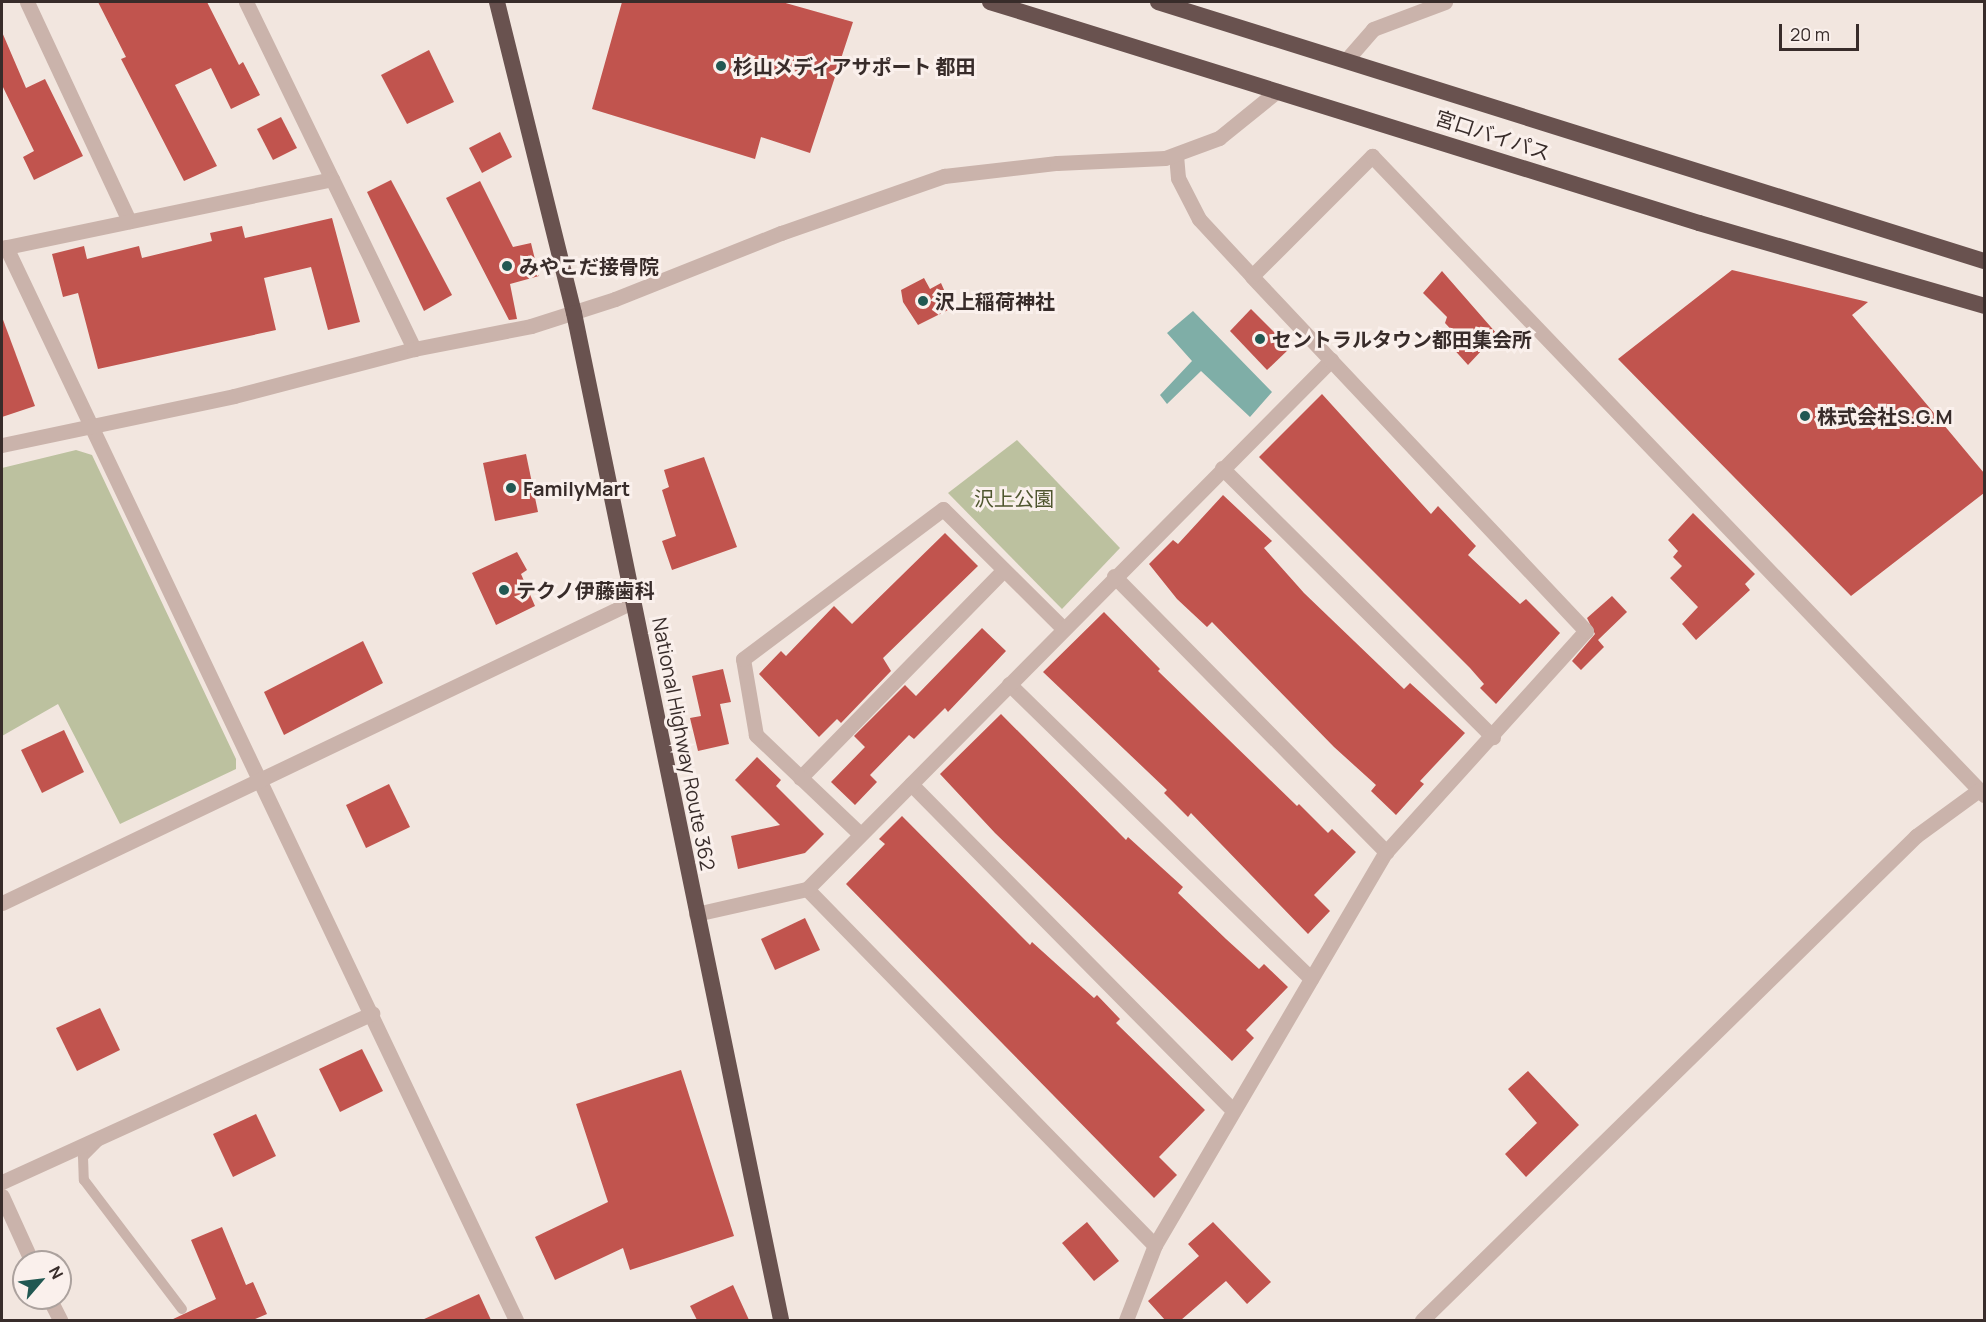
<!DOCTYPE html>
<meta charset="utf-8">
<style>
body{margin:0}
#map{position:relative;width:1986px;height:1322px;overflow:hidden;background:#f2e6df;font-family:Manrope,"Noto Sans JP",sans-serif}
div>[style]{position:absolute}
.green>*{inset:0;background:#bcc19f}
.water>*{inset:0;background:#7faea7}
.building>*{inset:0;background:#c1544e}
.service>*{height:10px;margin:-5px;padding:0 5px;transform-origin:5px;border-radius:5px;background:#cab3ab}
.minor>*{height:15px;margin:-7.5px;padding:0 7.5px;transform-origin:7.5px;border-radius:7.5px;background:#cab3ab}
.tertiary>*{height:15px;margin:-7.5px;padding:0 7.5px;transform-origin:7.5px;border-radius:7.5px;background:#cab3ab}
.trunk>*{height:16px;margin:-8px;padding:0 8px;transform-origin:8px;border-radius:8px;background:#69524f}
.dots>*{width:16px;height:16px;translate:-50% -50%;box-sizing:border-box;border:3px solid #faf0ec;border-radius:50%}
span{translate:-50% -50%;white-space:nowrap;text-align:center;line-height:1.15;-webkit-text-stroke:6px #faf0ec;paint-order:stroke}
.poi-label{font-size:20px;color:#382c2a;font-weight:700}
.left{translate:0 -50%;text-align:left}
.street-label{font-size:20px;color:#382c2a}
.park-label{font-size:20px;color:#4f562f}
.frame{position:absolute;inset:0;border:3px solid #382c2a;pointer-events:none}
.north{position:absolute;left:12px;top:1250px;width:60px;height:60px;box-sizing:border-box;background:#faf0ec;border:2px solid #aca29e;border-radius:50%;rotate:62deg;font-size:16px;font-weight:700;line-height:24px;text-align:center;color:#382c2a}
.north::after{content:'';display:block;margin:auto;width:21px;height:27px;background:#215852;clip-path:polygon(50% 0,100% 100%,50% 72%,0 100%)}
.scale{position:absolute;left:1779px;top:24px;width:80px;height:27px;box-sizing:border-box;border:3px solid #382c2a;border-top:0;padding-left:8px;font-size:18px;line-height:21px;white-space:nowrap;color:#382c2a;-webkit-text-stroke:4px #faf0ec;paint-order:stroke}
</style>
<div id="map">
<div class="green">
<div style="clip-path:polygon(1017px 440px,1120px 548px,1062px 609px,948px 493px)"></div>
<div style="clip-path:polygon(76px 450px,92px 455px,236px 759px,236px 769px,120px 824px,58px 704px,2px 736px,2px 468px)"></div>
</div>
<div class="water">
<div style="clip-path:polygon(1193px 311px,1272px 392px,1250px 417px,1201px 371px,1167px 404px,1160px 395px,1192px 361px,1167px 333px)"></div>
</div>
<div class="building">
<div style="clip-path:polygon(98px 2px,207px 2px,239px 65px,243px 62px,260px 95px,231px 109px,211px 68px,175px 85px,217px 166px,184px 181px,121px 59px,126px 57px)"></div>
<div style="clip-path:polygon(622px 2px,782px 2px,853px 22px,810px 153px,761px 137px,755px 159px,592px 109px)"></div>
<div style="clip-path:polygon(2px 32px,26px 88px,45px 79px,83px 156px,34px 180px,23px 157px,34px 151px,2px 85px)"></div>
<div style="clip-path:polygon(429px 50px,454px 102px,407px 124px,381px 75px)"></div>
<div style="clip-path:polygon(281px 117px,297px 148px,273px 160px,257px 129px)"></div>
<div style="clip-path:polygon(500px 132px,512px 157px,482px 173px,469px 148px)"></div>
<div style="clip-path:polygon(391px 180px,452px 295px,424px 311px,367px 192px)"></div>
<div style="clip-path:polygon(480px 181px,513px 247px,531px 243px,539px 276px,510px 284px,517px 319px,509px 320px,446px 198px)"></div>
<div style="clip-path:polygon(332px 218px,360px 322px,328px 330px,311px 267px,264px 278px,276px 330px,98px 369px,78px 293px,63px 297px,52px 254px,84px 246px,87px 259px,139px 246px,142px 258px,212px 241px,210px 233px,242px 226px,245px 238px)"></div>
<div style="clip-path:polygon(1732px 270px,1868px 302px,1852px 315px,1984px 473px,1984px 493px,1851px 596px,1618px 359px)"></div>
<div style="clip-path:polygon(1442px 271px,1497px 334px,1468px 365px,1450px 345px,1458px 337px,1445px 323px,1447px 317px,1423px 293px)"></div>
<div style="clip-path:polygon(924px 278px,930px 289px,941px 283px,952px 308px,918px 325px,903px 302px,901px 290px)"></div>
<div style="clip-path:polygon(1251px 309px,1290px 348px,1267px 370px,1230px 331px)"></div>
<div style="clip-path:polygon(2px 317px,35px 406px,2px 417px)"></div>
<div style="clip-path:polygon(1322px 394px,1431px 514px,1438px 506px,1476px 546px,1468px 555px,1520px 604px,1526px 599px,1560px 633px,1496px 704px,1480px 688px,1484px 684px,1470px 668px,1259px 457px)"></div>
<div style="clip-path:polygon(526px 454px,538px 512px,495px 521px,483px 463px)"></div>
<div style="clip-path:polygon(704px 457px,737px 547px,672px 570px,662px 541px,676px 536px,662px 490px,669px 487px,664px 470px)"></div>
<div style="clip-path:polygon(1223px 495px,1272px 541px,1264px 548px,1304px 593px,1404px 689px,1410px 683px,1465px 733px,1420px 781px,1424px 784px,1396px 815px,1371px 791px,1376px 785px,1334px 747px,1212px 622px,1207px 627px,1177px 599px,1149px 564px,1173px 540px,1178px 544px)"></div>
<div style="clip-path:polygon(1693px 513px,1755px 574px,1745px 584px,1750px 590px,1696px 640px,1682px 624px,1698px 607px,1670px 578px,1682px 566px,1673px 557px,1678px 551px,1668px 540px)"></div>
<div style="clip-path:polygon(945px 533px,978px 566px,883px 658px,891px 671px,841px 723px,837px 719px,819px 737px,759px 674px,781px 651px,786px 656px,834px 606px,852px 624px)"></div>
<div style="clip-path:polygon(517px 552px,527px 570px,521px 574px,535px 606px,496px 625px,472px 573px)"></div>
<div style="clip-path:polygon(1612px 596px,1627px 612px,1598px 640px,1604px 647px,1581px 670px,1572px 661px,1595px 634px,1587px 618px)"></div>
<div style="clip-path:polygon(1104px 612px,1160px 669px,1158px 671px,1297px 806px,1299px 804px,1328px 833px,1332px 829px,1356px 852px,1314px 895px,1330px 911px,1308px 934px,1191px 813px,1188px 817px,1164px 793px,1167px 790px,1043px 672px)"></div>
<div style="clip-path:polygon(982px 628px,1006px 651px,948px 712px,945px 708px,914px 739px,909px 735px,870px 775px,877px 782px,855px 805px,831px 782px,865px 747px,854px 736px,905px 685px,916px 696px)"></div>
<div style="clip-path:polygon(363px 641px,383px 683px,284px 735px,264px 692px)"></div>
<div style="clip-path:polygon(723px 669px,731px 702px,720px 704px,729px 744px,698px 751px,690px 718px,701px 716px,692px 676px)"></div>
<div style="clip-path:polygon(1001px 714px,1126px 840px,1128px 837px,1183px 887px,1178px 893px,1226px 939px,1259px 969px,1264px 964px,1288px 987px,1246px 1030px,1254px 1038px,1232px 1061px,995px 833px,940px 774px)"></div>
<div style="clip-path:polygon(64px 730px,84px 772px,42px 793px,21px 750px)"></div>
<div style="clip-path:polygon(757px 757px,781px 780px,776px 786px,824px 834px,805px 853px,738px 869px,731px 836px,780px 825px,735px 780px)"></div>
<div style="clip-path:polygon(389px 784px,410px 827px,366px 848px,346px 805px)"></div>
<div style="clip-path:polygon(902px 816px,1030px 945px,1032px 942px,1094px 998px,1097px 995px,1120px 1019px,1116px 1023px,1205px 1110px,1159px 1157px,1177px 1175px,1154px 1198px,846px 884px,885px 844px,879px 839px)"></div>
<div style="clip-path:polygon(805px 918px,820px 950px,775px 970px,761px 939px)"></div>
<div style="clip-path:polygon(100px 1008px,120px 1050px,77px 1071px,56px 1028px)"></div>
<div style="clip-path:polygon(362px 1049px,383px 1091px,340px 1112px,319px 1069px)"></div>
<div style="clip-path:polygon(681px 1070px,734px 1236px,630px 1270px,623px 1248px,555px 1280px,535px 1237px,608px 1202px,576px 1104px)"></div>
<div style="clip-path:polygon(1528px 1071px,1579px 1125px,1526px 1177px,1505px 1154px,1537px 1123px,1508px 1089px)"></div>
<div style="clip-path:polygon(256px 1114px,276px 1156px,233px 1177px,213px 1134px)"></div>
<div style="clip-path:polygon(1087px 1222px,1119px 1261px,1094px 1281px,1062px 1243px)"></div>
<div style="clip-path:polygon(1213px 1222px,1271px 1282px,1247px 1304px,1226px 1281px,1181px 1320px,1165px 1320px,1148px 1301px,1199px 1256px,1188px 1244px)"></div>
<div style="clip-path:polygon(222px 1227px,246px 1285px,253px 1282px,267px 1314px,253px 1320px,171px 1320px,216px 1299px,191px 1240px)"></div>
<div style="clip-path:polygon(733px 1285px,749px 1320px,697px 1320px,690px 1306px)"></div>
<div style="clip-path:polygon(479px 1294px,491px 1320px,422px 1320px)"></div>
</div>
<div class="service">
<div style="left:98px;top:1142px;width:21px;rotate:135deg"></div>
<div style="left:83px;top:1157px;width:23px;rotate:88deg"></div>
<div style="left:84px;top:1180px;width:162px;rotate:52.8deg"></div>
</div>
<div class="minor">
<div style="left:27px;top:2px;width:242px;rotate:65deg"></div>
<div style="left:246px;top:2px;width:197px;rotate:64.1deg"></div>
<div style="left:1348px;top:58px;width:38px;rotate:-49deg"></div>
<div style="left:1373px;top:29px;width:77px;rotate:-20.6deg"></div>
<div style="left:1176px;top:155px;width:23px;rotate:85deg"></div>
<div style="left:1178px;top:178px;width:46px;rotate:62.9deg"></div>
<div style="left:1199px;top:219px;width:78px;rotate:47.1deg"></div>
<div style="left:6px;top:247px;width:1188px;rotate:64.58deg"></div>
<div style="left:2px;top:248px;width:337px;rotate:-11.8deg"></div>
<div style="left:332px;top:179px;width:189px;rotate:64.2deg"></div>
<div style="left:1222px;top:468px;width:382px;rotate:44.8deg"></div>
<div style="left:1114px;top:576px;width:388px;rotate:45.4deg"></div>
<div style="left:1009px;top:684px;width:422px;rotate:44.3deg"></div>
<div style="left:800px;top:778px;width:291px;rotate:-45.6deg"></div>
<div style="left:911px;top:784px;width:458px;rotate:45.4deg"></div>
<div style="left:860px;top:834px;width:144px;rotate:-136.4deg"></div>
<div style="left:756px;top:735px;width:77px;rotate:-99.7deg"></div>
<div style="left:743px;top:659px;width:250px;rotate:-36.9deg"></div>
<div style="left:943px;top:509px;width:169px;rotate:44.8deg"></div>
<div style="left:807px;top:889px;width:498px;rotate:45.7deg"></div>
<div style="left:696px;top:914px;width:114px;rotate:-12.7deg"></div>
<div style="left:807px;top:889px;width:745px;rotate:-45.27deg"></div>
<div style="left:2px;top:1182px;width:407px;rotate:-24.5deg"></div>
<div style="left:2px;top:1196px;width:72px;rotate:65.6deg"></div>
<div style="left:49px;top:1298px;width:25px;rotate:63deg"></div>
<div style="left:1126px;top:1320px;width:80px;rotate:-68.9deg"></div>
<div style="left:1155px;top:1245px;width:456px;rotate:-59.6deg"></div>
<div style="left:1386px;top:852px;width:298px;rotate:-47.9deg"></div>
<div style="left:1586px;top:631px;width:487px;rotate:-133.3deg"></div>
<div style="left:1252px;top:276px;width:170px;rotate:-45deg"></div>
<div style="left:1372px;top:156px;width:885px;rotate:46.24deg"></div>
<div style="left:1422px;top:1320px;width:692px;rotate:-44.41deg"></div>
<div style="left:1916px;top:836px;width:78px;rotate:-36.1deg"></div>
</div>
<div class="tertiary">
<div style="left:2px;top:445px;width:237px;rotate:-11.9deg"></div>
<div style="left:234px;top:396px;width:186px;rotate:-14.6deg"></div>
<div style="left:414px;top:349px;width:119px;rotate:-11.1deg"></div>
<div style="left:531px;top:326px;width:88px;rotate:-17.8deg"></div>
<div style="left:615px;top:299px;width:179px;rotate:-21.7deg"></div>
<div style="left:781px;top:233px;width:173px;rotate:-19.3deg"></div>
<div style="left:944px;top:176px;width:114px;rotate:-6.6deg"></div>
<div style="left:1057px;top:163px;width:108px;rotate:-2.7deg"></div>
<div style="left:1165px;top:158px;width:58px;rotate:-20.3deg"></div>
<div style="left:1219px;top:138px;width:75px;rotate:-39deg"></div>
<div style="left:2px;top:903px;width:700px;rotate:-25.54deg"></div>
</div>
<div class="trunk">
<div style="left:497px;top:2px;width:320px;rotate:76.1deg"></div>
<div style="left:574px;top:313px;width:1028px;rotate:78.38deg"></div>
<div style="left:990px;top:2px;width:743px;rotate:17.31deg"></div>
<div style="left:1699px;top:223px;width:297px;rotate:16.2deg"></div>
<div style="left:1158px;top:2px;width:866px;rotate:17.41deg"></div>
</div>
<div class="dots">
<div style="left:721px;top:66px;background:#215852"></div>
<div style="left:507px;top:266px;background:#215852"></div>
<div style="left:923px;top:301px;background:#215852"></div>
<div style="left:1260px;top:339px;background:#215852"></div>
<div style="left:1805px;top:416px;background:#215852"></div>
<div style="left:511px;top:488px;background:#215852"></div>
<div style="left:504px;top:590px;background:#215852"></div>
</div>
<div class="poi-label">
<span class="left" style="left:733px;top:66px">杉山メディアサポート 都田</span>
<span class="left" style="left:519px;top:266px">みやこだ接骨院</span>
<span class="left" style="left:935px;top:301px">沢上稲荷神社</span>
<span class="left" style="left:1272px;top:339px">セントラルタウン都田集会所</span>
<span class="left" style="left:1817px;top:416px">株式会社S.G.M</span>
<span class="left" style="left:523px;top:488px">FamilyMart</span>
<span class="left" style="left:516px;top:590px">テクノ伊藤歯科</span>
</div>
<div class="street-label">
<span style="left:1493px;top:135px;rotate:18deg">宮口バイパス</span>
<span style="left:684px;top:744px;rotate:79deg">National Highway Route 362</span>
</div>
<div class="park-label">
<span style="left:1014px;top:498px">沢上公園</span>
</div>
<div class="frame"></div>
<div class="north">N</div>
<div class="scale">20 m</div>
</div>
